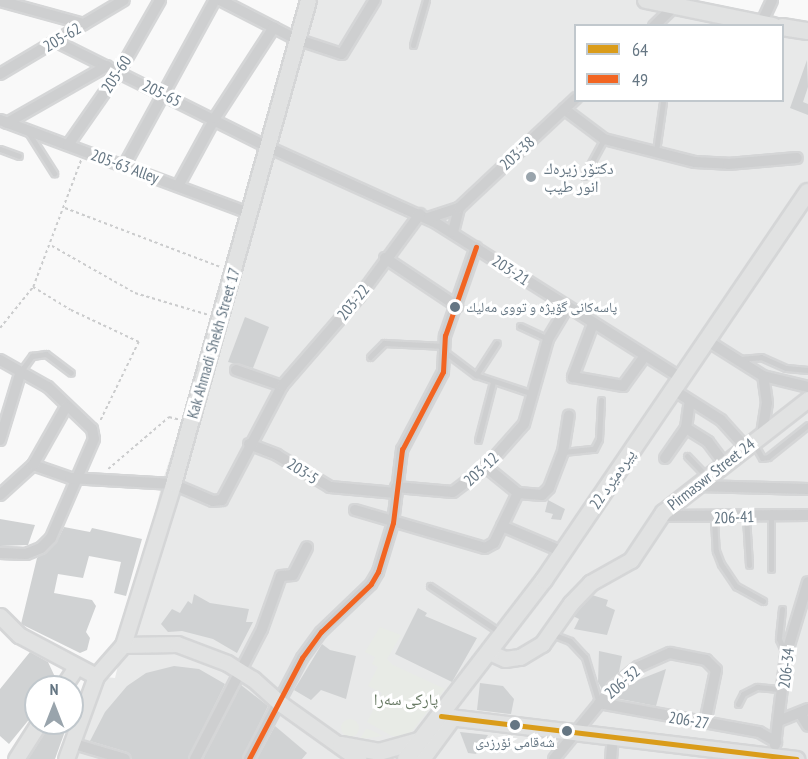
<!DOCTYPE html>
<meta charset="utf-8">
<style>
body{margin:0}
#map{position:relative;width:808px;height:759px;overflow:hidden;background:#f9f9f9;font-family:"PT Sans Narrow","Noto Naskh Arabic",sans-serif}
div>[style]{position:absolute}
.built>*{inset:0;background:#e8e9e9}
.green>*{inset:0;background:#e8ebe6}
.round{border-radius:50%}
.building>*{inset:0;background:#d0d2d3}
.path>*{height:1.5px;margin-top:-0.75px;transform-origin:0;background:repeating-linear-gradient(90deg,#cbcccd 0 3px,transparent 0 6px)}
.roads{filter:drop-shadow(2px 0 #d5d6d7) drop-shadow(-2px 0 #d5d6d7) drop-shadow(0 2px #d5d6d7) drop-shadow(0 -2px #d5d6d7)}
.lane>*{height:5px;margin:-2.5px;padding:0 2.5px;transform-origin:2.5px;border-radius:2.5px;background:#cecfd0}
.street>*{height:10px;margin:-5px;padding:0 5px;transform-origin:5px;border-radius:5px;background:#cecfd0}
.secondary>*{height:15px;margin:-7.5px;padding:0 7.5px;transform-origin:7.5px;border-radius:7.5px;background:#e1e2e2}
.primary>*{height:16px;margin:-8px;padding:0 8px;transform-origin:8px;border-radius:8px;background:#e1e2e2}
.bus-1>*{height:4.5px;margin:-2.25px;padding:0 2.25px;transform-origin:2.25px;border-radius:2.25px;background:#da9c1a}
.bus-2>*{height:4.5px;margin:-2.25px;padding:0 2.25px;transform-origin:2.25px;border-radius:2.25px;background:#f26522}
.dots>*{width:16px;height:16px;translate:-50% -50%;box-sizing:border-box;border:3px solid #fff;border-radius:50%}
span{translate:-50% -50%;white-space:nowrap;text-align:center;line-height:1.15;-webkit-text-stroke:6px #fff;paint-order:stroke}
.bus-label{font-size:14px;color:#657683}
.left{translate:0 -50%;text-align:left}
.street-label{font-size:16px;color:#657683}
.poi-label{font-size:16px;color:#657683}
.park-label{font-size:16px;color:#687a64}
.legend{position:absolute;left:574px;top:24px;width:210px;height:78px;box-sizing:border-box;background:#fff;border:2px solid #c1c8cd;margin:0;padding:8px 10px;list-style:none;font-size:18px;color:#657683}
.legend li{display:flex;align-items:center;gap:12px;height:30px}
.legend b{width:30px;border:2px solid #c1c8cd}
.north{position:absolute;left:24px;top:675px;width:60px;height:60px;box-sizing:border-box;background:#fff;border:2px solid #c1c8cd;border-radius:50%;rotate:0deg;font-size:16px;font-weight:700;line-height:24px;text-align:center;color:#657683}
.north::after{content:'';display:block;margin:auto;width:21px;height:27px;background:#99a4ac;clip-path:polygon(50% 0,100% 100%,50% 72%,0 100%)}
</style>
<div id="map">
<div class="built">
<div style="clip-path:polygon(evenodd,307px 0,685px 0,808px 25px,808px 759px,68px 759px,96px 676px,115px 678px,162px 483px,249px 213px,307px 0,576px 26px,782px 26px,782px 100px,576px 100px,576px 26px)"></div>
</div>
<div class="green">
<div style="clip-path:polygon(380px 627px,401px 635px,387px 659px,393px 665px,445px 689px,412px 731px,402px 737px,392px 736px,367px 722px,382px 693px,368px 686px,378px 667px,372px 664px,375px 657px,365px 652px)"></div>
<div class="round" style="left:341px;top:719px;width:18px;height:18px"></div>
<div style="clip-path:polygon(366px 729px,371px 730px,383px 736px,360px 739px)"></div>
</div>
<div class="building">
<div style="clip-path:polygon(807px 60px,808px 87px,803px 102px,808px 104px,808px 115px,790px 108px)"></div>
<div style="clip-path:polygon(245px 317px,269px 327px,253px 368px,228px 362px)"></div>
<div style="clip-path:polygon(548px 500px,565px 509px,561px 520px,551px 519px,553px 514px,545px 512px)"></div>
<div style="clip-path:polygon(0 519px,35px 525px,28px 545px,0 546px)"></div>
<div style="clip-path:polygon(64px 527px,90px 532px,92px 528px,142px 539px,126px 596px,114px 593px,121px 562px,89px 556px,83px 578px,58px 574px,54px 593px,92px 600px,96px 606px,86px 632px,90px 638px,87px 650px,80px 653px,21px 624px,37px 558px,56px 543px)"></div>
<div style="clip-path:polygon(194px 594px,210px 603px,249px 609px,246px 622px,253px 622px,237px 653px,213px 639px,182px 631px,168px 632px,161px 624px,172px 609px,180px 613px,188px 601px,192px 604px)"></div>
<div style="clip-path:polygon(592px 595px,608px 600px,606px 606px,615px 610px,607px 635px,574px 629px,579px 619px,573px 616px)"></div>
<div style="clip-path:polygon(418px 608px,427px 613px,425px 616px,477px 638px,452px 682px,395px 654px)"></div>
<div style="clip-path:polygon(322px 644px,330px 650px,356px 656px,346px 699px,321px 690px,311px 700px,294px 690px)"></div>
<div style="clip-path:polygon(599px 651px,622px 656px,619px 672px,602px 689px,598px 682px)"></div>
<div style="clip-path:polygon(30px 652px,48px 662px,56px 679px,53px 687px,36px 687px,36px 711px,9px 744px,0 736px,0 689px)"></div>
<div style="clip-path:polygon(174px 666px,199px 669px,225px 684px,188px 759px,132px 759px,127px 752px,90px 741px,105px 712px,127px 686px,146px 673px)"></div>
<div style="clip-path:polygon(666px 669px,656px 706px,615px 698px,628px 684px)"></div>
<div style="clip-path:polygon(480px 683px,503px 686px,514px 699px,511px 714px,477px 710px)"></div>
<div style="clip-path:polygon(241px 685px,268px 706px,242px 759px,203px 759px)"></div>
<div style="clip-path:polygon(49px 723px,68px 723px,55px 759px,28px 759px)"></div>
<div style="clip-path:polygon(275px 726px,307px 753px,302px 759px,257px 759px)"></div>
<div style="clip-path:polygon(460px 732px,488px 735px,476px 754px,468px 753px)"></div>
</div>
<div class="path">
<div style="left:65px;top:208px;width:166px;rotate:20.8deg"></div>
<div style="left:52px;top:246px;width:95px;rotate:29.5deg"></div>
<div style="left:135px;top:293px;width:77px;rotate:16.6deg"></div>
<div style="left:33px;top:287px;width:44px;rotate:31.2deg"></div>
<div style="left:71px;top:310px;width:75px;rotate:25.2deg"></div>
<div style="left:139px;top:342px;width:89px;rotate:116deg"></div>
<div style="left:0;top:328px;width:53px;rotate:-51.2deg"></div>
<div style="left:33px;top:287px;width:136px;rotate:-69.3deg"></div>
<div style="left:108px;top:469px;width:80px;rotate:-40.4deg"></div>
<div style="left:169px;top:417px;width:11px;rotate:15deg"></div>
</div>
<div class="roads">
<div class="lane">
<div style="left:413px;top:45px;width:47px;rotate:-73.9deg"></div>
<div style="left:28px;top:132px;width:49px;rotate:57.6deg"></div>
<div style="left:0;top:149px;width:20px;rotate:20deg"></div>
<div style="left:656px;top:151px;width:49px;rotate:-81.9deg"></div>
<div style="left:584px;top:176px;width:42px;rotate:-61.6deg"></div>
<div style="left:520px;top:326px;width:31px;rotate:25deg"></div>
<div style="left:445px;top:352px;width:39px;rotate:37deg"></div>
<div style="left:476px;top:375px;width:60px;rotate:18.4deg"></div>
<div style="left:370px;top:357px;width:20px;rotate:-45deg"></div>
<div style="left:384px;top:343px;width:61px;rotate:2.8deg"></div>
<div style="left:740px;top:359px;width:21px;rotate:-5deg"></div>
<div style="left:761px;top:357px;width:27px;rotate:24deg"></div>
<div style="left:786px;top:368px;width:22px;rotate:5deg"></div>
<div style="left:21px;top:371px;width:19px;rotate:-54deg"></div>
<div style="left:32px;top:356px;width:14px;rotate:-8deg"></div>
<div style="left:46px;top:354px;width:31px;rotate:37deg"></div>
<div style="left:476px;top:375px;width:38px;rotate:-57deg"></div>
<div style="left:478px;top:440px;width:60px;rotate:-75.5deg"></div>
<div style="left:754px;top:444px;width:16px;rotate:60deg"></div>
<div style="left:762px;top:458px;width:6px;rotate:-9deg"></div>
<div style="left:768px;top:457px;width:51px;rotate:-38.7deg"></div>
<div style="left:563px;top:452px;width:31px;rotate:-6deg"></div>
<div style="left:594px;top:449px;width:11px;rotate:-63deg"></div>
<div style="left:599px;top:439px;width:39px;rotate:-87deg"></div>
<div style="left:687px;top:456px;width:28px;rotate:46deg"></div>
<div style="left:746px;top:517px;width:48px;rotate:86.4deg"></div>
<div style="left:714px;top:518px;width:33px;rotate:87deg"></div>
<div style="left:716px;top:551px;width:14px;rotate:69deg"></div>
<div style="left:721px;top:564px;width:27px;rotate:56deg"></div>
<div style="left:736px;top:586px;width:31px;rotate:29deg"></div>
<div style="left:771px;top:569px;width:54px;rotate:-90deg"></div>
<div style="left:430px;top:586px;width:85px;rotate:33.5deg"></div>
<div style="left:782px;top:609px;width:30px;rotate:96deg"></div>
<div style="left:779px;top:639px;width:17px;rotate:66deg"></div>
<div style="left:552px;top:634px;width:19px;rotate:21deg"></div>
<div style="left:570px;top:641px;width:22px;rotate:47deg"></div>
<div style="left:585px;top:657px;width:48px;rotate:73.1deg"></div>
<div style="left:738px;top:704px;width:11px;rotate:-63deg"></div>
<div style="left:743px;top:694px;width:16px;rotate:-27deg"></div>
<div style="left:757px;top:687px;width:25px;rotate:5deg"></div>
</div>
<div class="street">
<div style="left:220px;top:0;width:85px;rotate:27.2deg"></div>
<div style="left:296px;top:39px;width:48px;rotate:18.1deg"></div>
<div style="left:342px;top:54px;width:63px;rotate:-58.6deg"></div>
<div style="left:0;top:1px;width:87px;rotate:15.3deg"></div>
<div style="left:761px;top:24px;width:26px;rotate:-65deg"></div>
<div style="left:654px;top:26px;width:33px;rotate:-44deg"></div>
<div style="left:55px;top:41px;width:238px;rotate:26.5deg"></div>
<div style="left:268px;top:147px;width:184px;rotate:24.3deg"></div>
<div style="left:436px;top:223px;width:289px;rotate:32.3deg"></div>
<div style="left:0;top:74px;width:144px;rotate:-30.8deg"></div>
<div style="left:564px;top:109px;width:50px;rotate:36.9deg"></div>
<div style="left:604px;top:139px;width:94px;rotate:14.2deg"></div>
<div style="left:695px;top:162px;width:33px;rotate:3deg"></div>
<div style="left:728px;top:164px;width:69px;rotate:-5deg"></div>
<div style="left:0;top:120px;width:266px;rotate:20.5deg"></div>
<div style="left:7px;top:123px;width:115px;rotate:-29.7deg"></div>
<div style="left:68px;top:145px;width:89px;rotate:-55.1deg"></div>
<div style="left:119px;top:72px;width:83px;rotate:-60.3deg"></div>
<div style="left:124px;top:166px;width:189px;rotate:-61.3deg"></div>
<div style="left:178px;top:186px;width:77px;rotate:-61.4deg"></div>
<div style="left:215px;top:118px;width:108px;rotate:-57deg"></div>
<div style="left:428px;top:218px;width:33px;rotate:-18deg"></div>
<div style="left:453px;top:232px;width:25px;rotate:-76deg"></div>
<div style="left:459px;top:208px;width:161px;rotate:-43.2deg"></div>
<div style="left:385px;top:258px;width:87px;rotate:33.7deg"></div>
<div style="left:593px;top:324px;width:57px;rotate:110.7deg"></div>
<div style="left:573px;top:377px;width:51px;rotate:10.2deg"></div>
<div style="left:623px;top:386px;width:37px;rotate:-54deg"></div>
<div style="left:706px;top:340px;width:67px;rotate:32.3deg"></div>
<div style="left:763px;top:376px;width:46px;rotate:13.7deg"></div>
<div style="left:0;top:360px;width:55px;rotate:29.4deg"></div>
<div style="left:48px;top:387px;width:61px;rotate:43.7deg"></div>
<div style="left:92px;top:429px;width:10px;rotate:79deg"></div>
<div style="left:94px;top:439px;width:108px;rotate:113.5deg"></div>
<div style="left:51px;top:538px;width:14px;rotate:135deg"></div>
<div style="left:41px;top:548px;width:16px;rotate:158deg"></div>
<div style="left:26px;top:554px;width:26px;rotate:-178deg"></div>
<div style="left:236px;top:370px;width:49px;rotate:19.2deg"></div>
<div style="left:672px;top:389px;width:58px;rotate:32.3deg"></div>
<div style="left:721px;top:420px;width:36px;rotate:48deg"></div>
<div style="left:686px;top:428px;width:26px;rotate:32deg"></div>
<div style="left:708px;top:442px;width:26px;rotate:53deg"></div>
<div style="left:762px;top:434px;width:31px;rotate:-81deg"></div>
<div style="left:767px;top:403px;width:27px;rotate:-98deg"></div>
<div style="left:0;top:440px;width:69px;rotate:-73.1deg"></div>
<div style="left:249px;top:444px;width:30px;rotate:21deg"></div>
<div style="left:277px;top:455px;width:62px;rotate:31.1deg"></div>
<div style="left:330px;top:487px;width:66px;rotate:5.2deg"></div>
<div style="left:665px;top:458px;width:37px;rotate:-55deg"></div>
<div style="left:686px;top:428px;width:27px;rotate:-82deg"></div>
<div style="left:33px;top:465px;width:39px;rotate:19deg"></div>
<div style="left:70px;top:478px;width:103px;rotate:3.3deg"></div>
<div style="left:173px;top:484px;width:43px;rotate:23deg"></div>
<div style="left:213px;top:501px;width:9px;rotate:-6deg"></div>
<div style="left:222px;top:500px;width:129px;rotate:-62.2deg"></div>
<div style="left:282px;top:386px;width:118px;rotate:-49.1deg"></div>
<div style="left:359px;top:297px;width:103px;rotate:-53.7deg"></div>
<div style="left:486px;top:467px;width:41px;rotate:39.1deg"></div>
<div style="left:518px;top:493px;width:24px;rotate:5deg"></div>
<div style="left:542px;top:495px;width:10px;rotate:-45deg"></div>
<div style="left:549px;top:488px;width:39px;rotate:-69deg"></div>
<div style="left:563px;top:452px;width:37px;rotate:-81deg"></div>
<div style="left:697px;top:486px;width:111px;rotate:1.5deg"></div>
<div style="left:396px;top:487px;width:57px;rotate:5deg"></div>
<div style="left:453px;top:492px;width:41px;rotate:-37.1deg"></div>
<div style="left:486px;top:467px;width:57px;rotate:-48.5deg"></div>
<div style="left:524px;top:424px;width:88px;rotate:-74.2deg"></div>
<div style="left:548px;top:339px;width:37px;rotate:-59deg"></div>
<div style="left:0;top:495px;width:45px;rotate:-42.3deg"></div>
<div style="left:33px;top:465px;width:67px;rotate:-60.4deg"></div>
<div style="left:355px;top:510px;width:135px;rotate:16.3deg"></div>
<div style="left:485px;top:548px;width:10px;rotate:-29deg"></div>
<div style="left:494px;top:543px;width:55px;rotate:-64.4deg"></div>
<div style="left:659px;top:516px;width:149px;rotate:-0.4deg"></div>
<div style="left:502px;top:526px;width:66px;rotate:23.1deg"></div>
<div style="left:599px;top:703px;width:163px;rotate:10.3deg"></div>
<div style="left:759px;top:732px;width:20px;rotate:30deg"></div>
<div style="left:800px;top:713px;width:15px;rotate:58deg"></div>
<div style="left:781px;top:720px;width:29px;rotate:-22deg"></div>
<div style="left:71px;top:743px;width:56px;rotate:16.5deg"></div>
<div style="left:775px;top:745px;width:91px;rotate:-83deg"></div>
<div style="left:786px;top:655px;width:76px;rotate:-73.2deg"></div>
<div style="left:195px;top:759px;width:146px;rotate:-62.7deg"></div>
<div style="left:262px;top:629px;width:56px;rotate:-70.3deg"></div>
<div style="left:281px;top:576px;width:12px;rotate:-5deg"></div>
<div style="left:293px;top:575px;width:31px;rotate:-63deg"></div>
<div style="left:249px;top:759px;width:114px;rotate:-62.3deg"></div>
<div style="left:302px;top:658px;width:32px;rotate:-54deg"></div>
<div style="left:321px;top:632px;width:69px;rotate:-43.8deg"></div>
<div style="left:371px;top:584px;width:14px;rotate:-60deg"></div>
<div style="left:378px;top:572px;width:51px;rotate:-73deg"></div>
<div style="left:393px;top:523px;width:74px;rotate:-83deg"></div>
<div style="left:402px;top:450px;width:88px;rotate:-62.3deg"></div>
<div style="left:443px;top:372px;width:36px;rotate:-87deg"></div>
<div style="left:445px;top:336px;width:94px;rotate:-70.8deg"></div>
<div style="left:554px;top:759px;width:93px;rotate:-50.7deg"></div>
<div style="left:613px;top:687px;width:32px;rotate:-39deg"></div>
<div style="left:638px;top:667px;width:35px;rotate:-24deg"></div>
<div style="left:670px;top:653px;width:37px;rotate:11deg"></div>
<div style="left:706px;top:660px;width:14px;rotate:45deg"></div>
<div style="left:716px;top:670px;width:54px;rotate:101.7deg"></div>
<div style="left:611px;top:759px;width:21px;rotate:-85deg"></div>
</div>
<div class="secondary">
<div style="left:0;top:616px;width:27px;rotate:45deg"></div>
<div style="left:19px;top:635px;width:87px;rotate:28deg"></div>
<div style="left:123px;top:645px;width:54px;rotate:-1.1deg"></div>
<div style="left:177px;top:644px;width:53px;rotate:20.8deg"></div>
<div style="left:227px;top:663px;width:31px;rotate:32deg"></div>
<div style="left:253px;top:679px;width:38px;rotate:42deg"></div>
<div style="left:281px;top:704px;width:95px;rotate:35.5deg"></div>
<div style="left:489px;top:652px;width:17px;rotate:24deg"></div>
<div style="left:505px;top:659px;width:15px;rotate:-8deg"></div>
<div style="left:520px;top:657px;width:26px;rotate:-31deg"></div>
<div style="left:542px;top:644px;width:50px;rotate:-54.7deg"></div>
<div style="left:571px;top:603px;width:28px;rotate:-46deg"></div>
<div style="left:590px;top:583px;width:47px;rotate:-29.3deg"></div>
<div style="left:631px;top:560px;width:58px;rotate:-56.3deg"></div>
<div style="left:663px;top:512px;width:184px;rotate:-37.9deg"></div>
<div style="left:63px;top:687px;width:24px;rotate:-57deg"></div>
<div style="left:441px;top:716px;width:358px;rotate:6.9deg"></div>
<div style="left:16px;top:759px;width:43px;rotate:-57.4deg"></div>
<div style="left:66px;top:759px;width:88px;rotate:-70.1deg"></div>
<div style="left:96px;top:676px;width:41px;rotate:-48.9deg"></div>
<div style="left:123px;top:645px;width:169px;rotate:-72.7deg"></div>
<div style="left:173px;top:484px;width:502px;rotate:-74.41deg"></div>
<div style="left:422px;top:759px;width:52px;rotate:-53.6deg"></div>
</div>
<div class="primary">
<div style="left:646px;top:0;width:130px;rotate:11.6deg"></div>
<div style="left:782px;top:27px;width:26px;rotate:9deg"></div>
<div style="left:341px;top:745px;width:39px;rotate:10deg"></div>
<div style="left:379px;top:752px;width:41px;rotate:-15.8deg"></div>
<div style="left:406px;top:759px;width:226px;rotate:-52.4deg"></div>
<div style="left:544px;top:580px;width:469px;rotate:-55.8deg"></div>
</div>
</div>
<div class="bus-1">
<div style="left:441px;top:716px;width:358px;rotate:6.9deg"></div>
</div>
<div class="bus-2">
<div style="left:249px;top:759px;width:114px;rotate:-62.3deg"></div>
<div style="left:302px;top:658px;width:32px;rotate:-54deg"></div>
<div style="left:321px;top:632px;width:69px;rotate:-43.8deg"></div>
<div style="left:371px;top:584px;width:14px;rotate:-60deg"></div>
<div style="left:378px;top:572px;width:51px;rotate:-73deg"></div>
<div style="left:393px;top:523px;width:74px;rotate:-83deg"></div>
<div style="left:402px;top:450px;width:88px;rotate:-62.3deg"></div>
<div style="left:443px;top:372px;width:36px;rotate:-87deg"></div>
<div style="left:445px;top:336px;width:94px;rotate:-70.8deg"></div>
</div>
<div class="dots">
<div style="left:531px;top:177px;background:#99a4ac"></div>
<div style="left:455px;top:307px;background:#657683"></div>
<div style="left:515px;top:725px;background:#657683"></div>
<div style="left:567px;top:731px;background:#657683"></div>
</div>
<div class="bus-label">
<span class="left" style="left:466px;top:307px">پاسەکانی گۆیژە و تووی مەلیك</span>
<span style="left:515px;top:742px">شەقامی ئۆرزدی</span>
</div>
<div class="street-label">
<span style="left:62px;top:37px;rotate:-31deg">205-62</span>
<span style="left:116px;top:74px;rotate:-57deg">205-60</span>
<span style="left:162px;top:93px;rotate:26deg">205-65</span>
<span style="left:517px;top:153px;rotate:-43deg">203-38</span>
<span style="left:125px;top:166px;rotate:20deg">205-63 Alley</span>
<span style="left:511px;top:270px;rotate:33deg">203-21</span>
<span style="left:353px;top:302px;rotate:-51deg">203-22</span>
<span style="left:213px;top:343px;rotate:-74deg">Kak Ahmadi Shekh Street 17</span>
<span style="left:481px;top:469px;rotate:-43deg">203-12</span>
<span style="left:303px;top:471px;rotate:33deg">203-5</span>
<span style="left:711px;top:474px;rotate:-38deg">Pirmaswr Street 24</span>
<span style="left:612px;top:479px;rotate:-56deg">22 پیرەمێرد</span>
<span style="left:734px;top:517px;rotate:-2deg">206-41</span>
<span style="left:786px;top:668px;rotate:-83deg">206-34</span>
<span style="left:622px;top:682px;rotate:-41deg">206-32</span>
<span style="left:689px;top:720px;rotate:9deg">206-27</span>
</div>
<div class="poi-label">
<span class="left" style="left:544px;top:177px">دکتۆر زیرەك<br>انور طیب</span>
</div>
<div class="park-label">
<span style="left:406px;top:699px">پارکی سەرا</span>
</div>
<ul class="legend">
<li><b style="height:8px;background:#da9c1a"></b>64</li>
<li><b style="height:8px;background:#f26522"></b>49</li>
</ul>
<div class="north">N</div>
</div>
